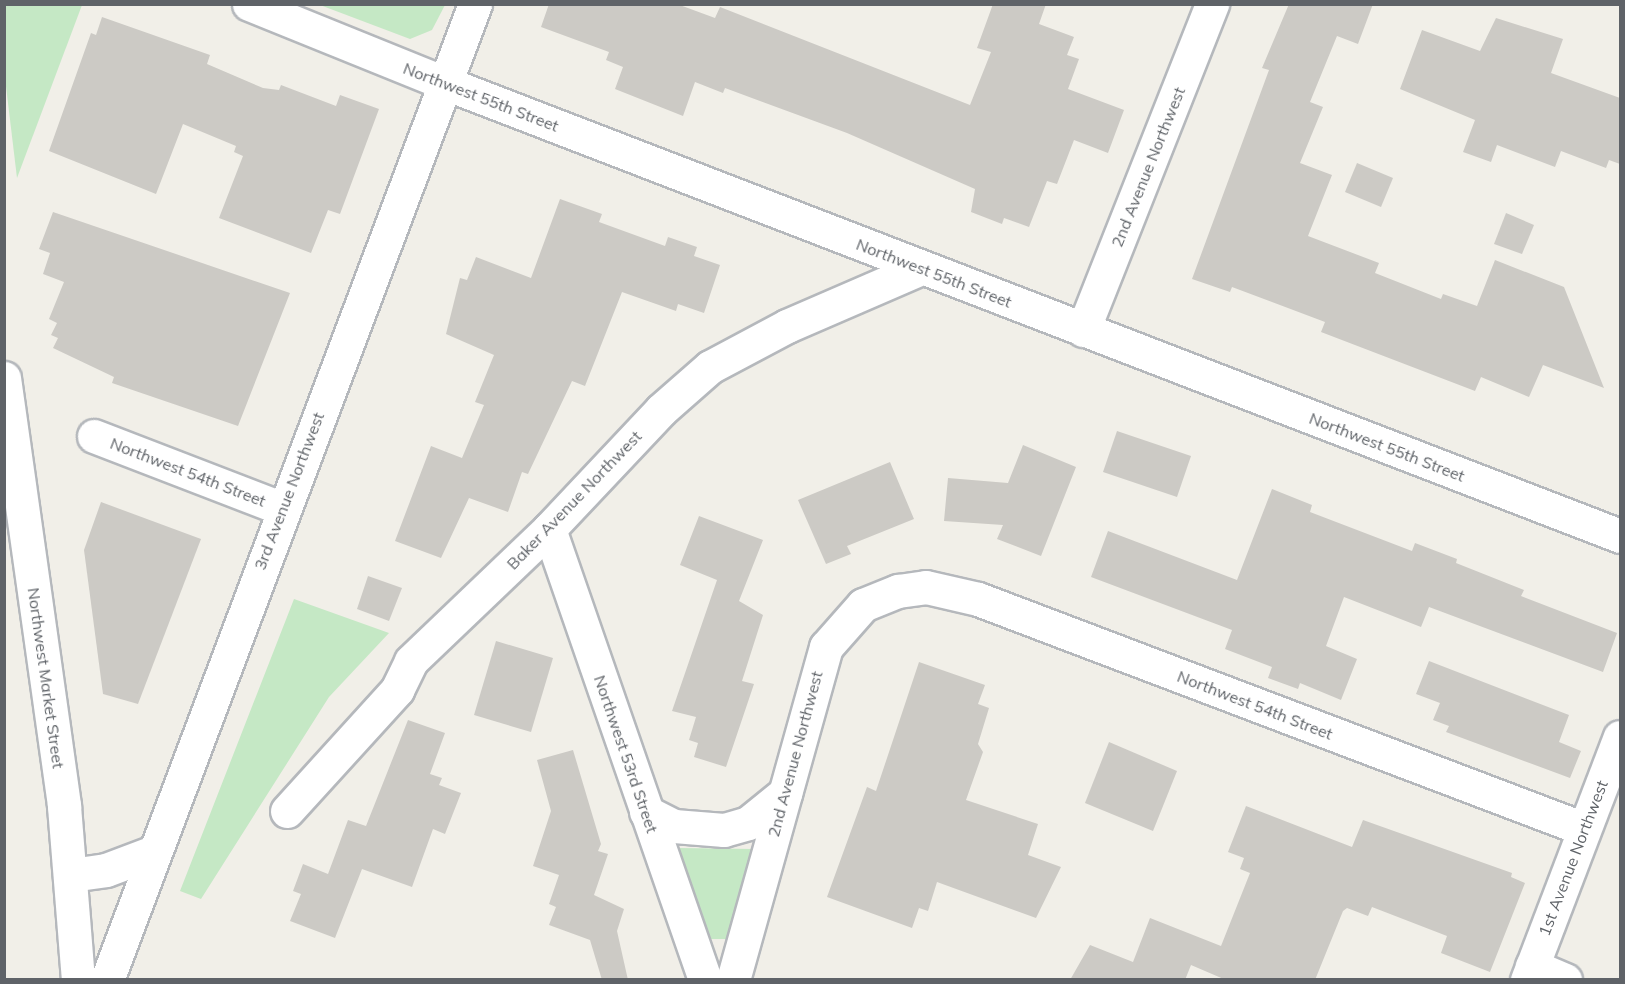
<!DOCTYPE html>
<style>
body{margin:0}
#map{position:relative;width:1625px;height:984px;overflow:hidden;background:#f1efe8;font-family:Mulish,sans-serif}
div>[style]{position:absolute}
.green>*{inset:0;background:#c5e8c5}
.building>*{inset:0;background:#cccac5}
.roads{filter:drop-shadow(2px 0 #b5b8bc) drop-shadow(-2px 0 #b5b8bc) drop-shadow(0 2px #b5b8bc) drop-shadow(0 -2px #b5b8bc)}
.minor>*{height:33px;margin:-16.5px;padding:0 16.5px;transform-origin:16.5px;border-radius:16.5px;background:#fff}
.tertiary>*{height:33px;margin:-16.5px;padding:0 16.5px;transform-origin:16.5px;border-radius:16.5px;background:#fff}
.secondary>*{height:33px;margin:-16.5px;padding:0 16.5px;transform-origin:16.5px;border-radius:16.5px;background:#fff}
span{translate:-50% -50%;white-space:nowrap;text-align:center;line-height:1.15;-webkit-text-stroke:4.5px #fff;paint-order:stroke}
.street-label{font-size:16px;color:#5f6368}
.frame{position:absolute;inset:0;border:6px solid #5f6368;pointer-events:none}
</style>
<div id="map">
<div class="green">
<div style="clip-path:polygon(4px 5px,82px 5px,17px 178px,5px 78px)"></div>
<div style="clip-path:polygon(320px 5px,445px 5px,432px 30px,410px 39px)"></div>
<div style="clip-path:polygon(294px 599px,389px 633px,329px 697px,201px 899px,180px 891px)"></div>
<div style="clip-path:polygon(679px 848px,754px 849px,727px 939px,707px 939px)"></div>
</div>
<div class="building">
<div style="clip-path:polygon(549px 4px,677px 4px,715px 18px,720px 7px,970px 105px,991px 52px,977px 48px,993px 4px,1046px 4px,1039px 24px,1074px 37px,1067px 55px,1079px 59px,1068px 89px,1124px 110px,1108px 153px,1074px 140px,1057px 184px,1047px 181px,1029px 227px,1004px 218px,1002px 224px,971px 212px,975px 189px,847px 133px,725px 88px,723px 93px,695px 82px,683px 116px,615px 89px,623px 67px,606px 60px,609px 52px,541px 27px)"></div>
<div style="clip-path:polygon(1289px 4px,1373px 4px,1358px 44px,1337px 36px,1310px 102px,1323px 107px,1300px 163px,1332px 175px,1308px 236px,1379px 263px,1375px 273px,1441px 299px,1443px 294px,1477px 306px,1495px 260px,1564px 287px,1604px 388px,1543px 365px,1529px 397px,1481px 377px,1475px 391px,1321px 332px,1325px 322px,1232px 287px,1230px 292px,1192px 279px,1269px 70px,1262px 68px)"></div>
<div style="clip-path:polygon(102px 17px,210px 55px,207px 64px,263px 88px,279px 90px,281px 85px,336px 106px,340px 95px,379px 109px,340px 214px,328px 210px,311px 253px,219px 218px,243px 156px,234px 152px,236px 146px,183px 124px,156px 194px,49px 151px,91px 33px,96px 35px)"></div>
<div style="clip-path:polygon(1496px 18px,1563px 39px,1551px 73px,1620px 98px,1620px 164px,1609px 160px,1606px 168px,1561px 151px,1555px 167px,1497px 145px,1491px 162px,1463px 152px,1475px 120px,1400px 89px,1422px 30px,1480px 51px)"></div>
<div style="clip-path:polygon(1357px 163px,1393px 178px,1381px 207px,1345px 192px)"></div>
<div style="clip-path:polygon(560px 199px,602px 214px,599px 222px,665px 246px,668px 237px,697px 247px,694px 256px,720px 265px,704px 313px,678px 304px,676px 311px,622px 292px,585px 386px,572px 381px,528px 474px,522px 472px,508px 512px,469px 498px,441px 558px,395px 541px,431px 446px,462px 458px,484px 405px,475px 402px,494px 355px,446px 334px,460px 278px,467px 280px,476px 257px,531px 278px)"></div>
<div style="clip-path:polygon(53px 212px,290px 293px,238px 426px,112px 383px,114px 377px,53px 348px,58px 338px,51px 335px,57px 323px,49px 319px,64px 282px,43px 274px,50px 253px,39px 249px)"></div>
<div style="clip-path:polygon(1506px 213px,1534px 225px,1522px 254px,1494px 244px)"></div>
<div style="clip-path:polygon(1117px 431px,1191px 456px,1177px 497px,1103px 472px)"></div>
<div style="clip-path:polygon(1023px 445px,1076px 467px,1041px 556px,997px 539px,1003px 525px,944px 521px,948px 478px,1008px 483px)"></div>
<div style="clip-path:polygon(890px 462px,914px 519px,847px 546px,851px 554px,826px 564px,798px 500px)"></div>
<div style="clip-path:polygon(1272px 489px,1312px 505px,1310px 512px,1412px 551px,1415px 543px,1457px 559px,1456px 563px,1524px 590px,1521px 596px,1617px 633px,1603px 672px,1429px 607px,1421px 627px,1344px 597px,1326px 646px,1357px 659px,1341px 700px,1300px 683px,1298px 689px,1268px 678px,1272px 667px,1225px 649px,1232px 630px,1091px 577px,1108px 531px,1237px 580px)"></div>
<div style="clip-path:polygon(101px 502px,201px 539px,138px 704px,103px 694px,84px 550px)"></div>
<div style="clip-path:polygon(699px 516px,763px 540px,739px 601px,763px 615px,742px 681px,754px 684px,726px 767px,694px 757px,698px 743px,689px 740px,696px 717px,672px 711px,717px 580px,680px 565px)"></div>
<div style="clip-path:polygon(368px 576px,402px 588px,389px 621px,357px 609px)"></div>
<div style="clip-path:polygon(496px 641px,553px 658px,531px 732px,474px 715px)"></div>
<div style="clip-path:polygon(1429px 661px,1569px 715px,1559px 742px,1581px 751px,1570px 778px,1446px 732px,1449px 726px,1433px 720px,1440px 703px,1416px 694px)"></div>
<div style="clip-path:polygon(919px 662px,985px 685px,978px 704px,989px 708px,978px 744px,983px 752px,966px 800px,1038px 824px,1028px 855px,1061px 867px,1036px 918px,937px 882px,928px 911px,919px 908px,912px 928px,827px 897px,867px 787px,876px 791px)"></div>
<div style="clip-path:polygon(408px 720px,445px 733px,430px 774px,442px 778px,439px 785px,461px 793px,445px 834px,433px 829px,412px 887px,362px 869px,335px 938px,290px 921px,301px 894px,293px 891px,303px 864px,328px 874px,348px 820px,366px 826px)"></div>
<div style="clip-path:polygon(1109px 742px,1177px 771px,1153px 831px,1085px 803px)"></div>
<div style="clip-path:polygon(573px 750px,601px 844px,598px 851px,608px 854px,594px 895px,624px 909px,617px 931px,628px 980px,602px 980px,590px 940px,549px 925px,556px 907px,549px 904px,559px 875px,533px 866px,551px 811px,537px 760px)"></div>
<div style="clip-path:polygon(1246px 806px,1352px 847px,1363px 820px,1512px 873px,1511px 877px,1525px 883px,1490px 972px,1441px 953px,1447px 936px,1372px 907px,1368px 916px,1347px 908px,1343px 911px,1315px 980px,1226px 980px,1191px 965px,1185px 980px,1070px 980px,1090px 945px,1133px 962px,1150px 918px,1221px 946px,1250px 873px,1240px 869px,1244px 858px,1228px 852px)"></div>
</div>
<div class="roads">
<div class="minor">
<div style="left:445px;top:83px;width:1259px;rotate:21.08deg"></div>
<div style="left:1083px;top:330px;width:351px;rotate:-68.4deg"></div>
<div style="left:94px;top:436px;width:200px;rotate:21.1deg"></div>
<div style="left:549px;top:529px;width:477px;rotate:70.9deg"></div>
<div style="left:287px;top:811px;width:164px;rotate:-47.7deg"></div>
<div style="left:397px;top:690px;width:32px;rotate:-64deg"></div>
<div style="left:411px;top:661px;width:191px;rotate:-43.7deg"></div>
<div style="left:549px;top:529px;width:163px;rotate:-46.7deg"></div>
<div style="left:661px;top:410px;width:65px;rotate:-41.3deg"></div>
<div style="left:710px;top:367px;width:87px;rotate:-28deg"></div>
<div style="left:787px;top:326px;width:146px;rotate:-23.4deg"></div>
<div style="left:646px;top:812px;width:31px;rotate:27deg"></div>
<div style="left:674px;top:826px;width:50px;rotate:4.6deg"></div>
<div style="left:724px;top:830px;width:25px;rotate:-16deg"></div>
<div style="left:748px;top:823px;width:48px;rotate:-39deg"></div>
<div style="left:1532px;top:966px;width:36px;rotate:23deg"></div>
<div style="left:733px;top:980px;width:346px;rotate:-74.4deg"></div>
<div style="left:826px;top:647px;width:56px;rotate:-48.6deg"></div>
<div style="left:863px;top:605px;width:38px;rotate:-22deg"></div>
<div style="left:898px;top:591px;width:28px;rotate:-8deg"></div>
<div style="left:926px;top:587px;width:53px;rotate:13deg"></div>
<div style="left:978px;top:599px;width:648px;rotate:20.78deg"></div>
<div style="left:1527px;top:980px;width:260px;rotate:-69.1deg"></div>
</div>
<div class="tertiary">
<div style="left:249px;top:4px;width:211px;rotate:22deg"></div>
<div style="left:71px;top:875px;width:35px;rotate:-8deg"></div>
<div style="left:106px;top:870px;width:51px;rotate:-20.6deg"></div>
<div style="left:107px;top:980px;width:1043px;rotate:-69.34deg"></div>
</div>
<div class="secondary">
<div style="left:4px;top:378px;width:432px;rotate:82deg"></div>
<div style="left:64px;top:806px;width:175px;rotate:85.4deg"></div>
</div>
</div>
<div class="street-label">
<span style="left:481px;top:97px;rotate:21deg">Northwest 55th Street</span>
<span style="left:1148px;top:167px;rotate:-68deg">2nd Avenue Northwest</span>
<span style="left:934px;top:273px;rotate:21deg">Northwest 55th Street</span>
<span style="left:1387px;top:447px;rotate:21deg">Northwest 55th Street</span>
<span style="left:188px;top:472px;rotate:21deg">Northwest 54th Street</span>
<span style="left:289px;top:491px;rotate:-69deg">3rd Avenue Northwest</span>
<span style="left:574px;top:500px;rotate:-46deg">Baker Avenue Northwest</span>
<span style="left:46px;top:678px;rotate:82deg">Northwest Market Street</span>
<span style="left:1255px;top:705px;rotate:21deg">Northwest 54th Street</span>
<span style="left:626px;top:754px;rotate:71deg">Northwest 53rd Street</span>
<span style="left:795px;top:754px;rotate:-75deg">2nd Avenue Northwest</span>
<span style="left:1573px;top:858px;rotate:-69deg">1st Avenue Northwest</span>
</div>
<div class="frame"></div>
</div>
